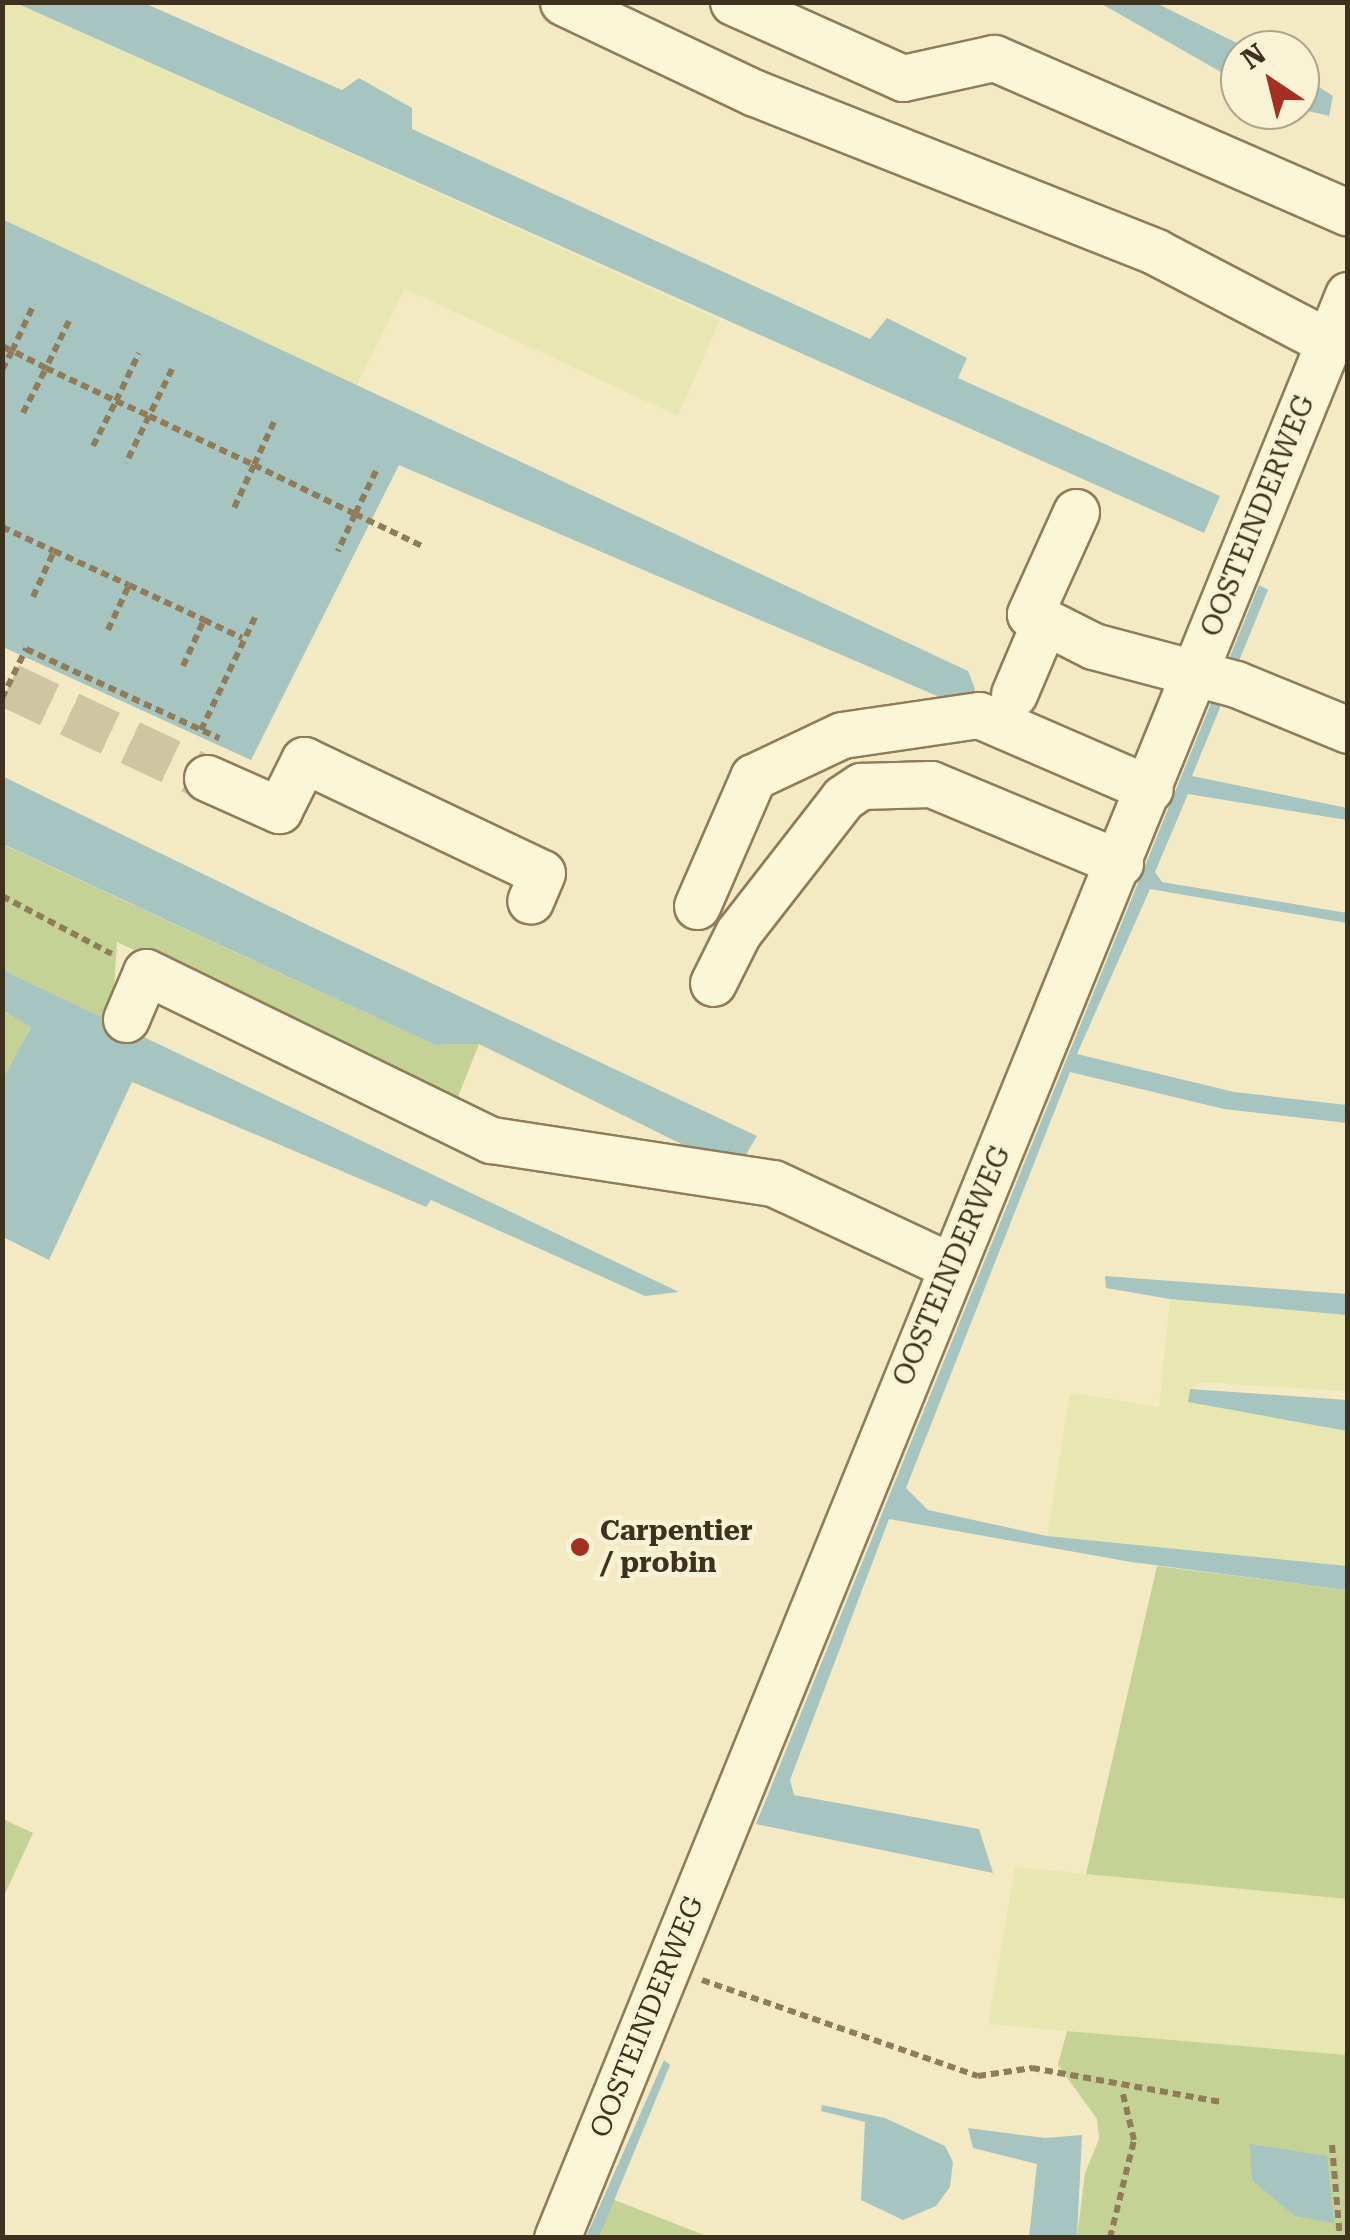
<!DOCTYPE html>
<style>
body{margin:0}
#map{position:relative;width:1350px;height:2240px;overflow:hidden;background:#f3eac4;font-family:"Roboto Serif",serif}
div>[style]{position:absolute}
.farmland>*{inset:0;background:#e9e7b1}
.green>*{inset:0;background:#c4d296}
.water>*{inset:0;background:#a6c5c0}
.minor-tunnel>*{height:45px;margin-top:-22.5px;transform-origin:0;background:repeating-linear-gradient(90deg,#cfc5a3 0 45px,transparent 0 67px)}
.path>*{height:6px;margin-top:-3px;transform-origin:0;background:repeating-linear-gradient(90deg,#907c58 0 8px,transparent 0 13px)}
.roads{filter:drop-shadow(2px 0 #907c58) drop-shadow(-2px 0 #907c58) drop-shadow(0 2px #907c58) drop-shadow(0 -2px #907c58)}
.minor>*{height:45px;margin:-22.5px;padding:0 22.5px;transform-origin:22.5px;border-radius:22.5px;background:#fcf6d9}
.dots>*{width:28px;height:28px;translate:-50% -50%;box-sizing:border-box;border:5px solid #f9f3d5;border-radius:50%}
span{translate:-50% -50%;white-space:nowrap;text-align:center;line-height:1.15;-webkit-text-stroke:9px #f9f3d5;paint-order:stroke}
.street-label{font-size:28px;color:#3e311e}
.poi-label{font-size:28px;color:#3e311e;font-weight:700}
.left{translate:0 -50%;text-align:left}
.frame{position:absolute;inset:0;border:5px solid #3e311e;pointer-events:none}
.north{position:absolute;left:1220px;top:30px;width:100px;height:100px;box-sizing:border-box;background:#f9f3d5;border:2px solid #aea58c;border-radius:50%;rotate:325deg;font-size:28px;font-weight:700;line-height:40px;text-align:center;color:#3e311e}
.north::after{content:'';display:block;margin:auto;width:35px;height:45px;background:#a53022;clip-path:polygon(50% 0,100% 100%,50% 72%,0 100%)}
</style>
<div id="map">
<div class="farmland">
<div style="clip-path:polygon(2px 3px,16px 3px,720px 320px,678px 416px,405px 289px,355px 389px,3px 219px)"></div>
<div style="clip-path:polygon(1170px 1299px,1347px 1315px,1347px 1391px,1199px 1382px,1189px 1402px,1347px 1431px,1347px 1566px,1047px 1536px,1070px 1393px,1159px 1407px)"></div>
<div style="clip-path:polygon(1015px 1867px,1347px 1899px,1347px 2055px,988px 2024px)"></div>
</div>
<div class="green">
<div style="clip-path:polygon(2px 844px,435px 1045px,479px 1044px,456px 1102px,117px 942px,112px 1022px,3px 970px)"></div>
<div style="clip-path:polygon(2px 1011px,31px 1026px,4px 1082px,2px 1081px)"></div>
<div style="clip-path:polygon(1157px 1566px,1347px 1590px,1347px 1899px,1086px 1874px)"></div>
<div style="clip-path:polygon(3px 1819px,33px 1833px,3px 1898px)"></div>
<div style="clip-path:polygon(1067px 2031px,1347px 2055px,1347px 2237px,1077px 2237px,1085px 2173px,1099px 2139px,1097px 2119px,1058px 2065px)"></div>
<div style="clip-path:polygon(612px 2199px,709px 2237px,599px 2238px)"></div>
</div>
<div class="water">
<div style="clip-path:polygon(16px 3px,144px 3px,342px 90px,359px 78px,412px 108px,412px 129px,870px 339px,887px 318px,967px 358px,958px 378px,1220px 496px,1204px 533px)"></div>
<div style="clip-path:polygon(1100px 3px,1156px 3px,1251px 50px,1240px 50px,1240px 83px)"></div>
<div style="clip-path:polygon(1300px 75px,1333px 96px,1329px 116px,1300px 109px)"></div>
<div style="clip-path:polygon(2px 219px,968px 671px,975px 689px,965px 708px,399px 465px,251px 760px,3px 647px)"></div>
<div style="clip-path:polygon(1259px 585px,1268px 590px,1192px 776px,1347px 808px,1347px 820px,1188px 794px,1155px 872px,1162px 882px,1347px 913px,1347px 923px,1150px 889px,1077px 1054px,1234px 1092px,1347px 1105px,1347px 1123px,1224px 1109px,1070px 1072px,906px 1488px,928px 1510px,1047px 1536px,1347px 1566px,1347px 1590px,1131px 1562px,889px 1519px,790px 1780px,794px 1795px,979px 1829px,993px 1873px,756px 1824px)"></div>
<div style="clip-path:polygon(2px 776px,316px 929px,757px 1136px,736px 1171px,479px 1044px,435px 1045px,3px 844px)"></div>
<div style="clip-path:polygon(3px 970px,679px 1292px,645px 1296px,431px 1200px,426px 1207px,132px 1082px,49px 1260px,3px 1237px,2px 1081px,31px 1027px,3px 1011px)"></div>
<div style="clip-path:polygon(1105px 1276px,1347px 1294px,1347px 1315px,1170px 1299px,1106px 1288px)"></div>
<div style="clip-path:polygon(1190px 1389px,1347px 1400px,1347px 1431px,1188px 1402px)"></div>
<div style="clip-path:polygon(664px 2060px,670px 2065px,599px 2237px,586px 2237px)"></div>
<div style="clip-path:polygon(822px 2105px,885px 2118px,945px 2146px,953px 2162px,950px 2187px,936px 2206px,903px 2220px,861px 2200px,865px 2122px,821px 2111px)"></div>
<div style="clip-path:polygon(968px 2128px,1045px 2138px,1082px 2135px,1077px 2237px,1029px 2237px,1037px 2164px,973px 2148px)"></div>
<div style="clip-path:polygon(1250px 2144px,1327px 2156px,1334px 2223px,1295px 2216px,1252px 2180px)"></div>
</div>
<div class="minor-tunnel">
<div style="left:9px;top:685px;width:219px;rotate:25.2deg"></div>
</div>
<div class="path">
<div style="left:69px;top:321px;width:52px;rotate:116.1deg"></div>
<div style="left:46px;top:368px;width:77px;rotate:25.2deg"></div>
<div style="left:116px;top:401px;width:53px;rotate:-64.4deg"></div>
<div style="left:2px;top:346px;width:11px;rotate:27deg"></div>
<div style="left:12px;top:351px;width:21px;rotate:118deg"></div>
<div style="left:172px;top:369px;width:52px;rotate:116.1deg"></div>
<div style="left:149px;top:416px;width:116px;rotate:25deg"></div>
<div style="left:254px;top:465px;width:47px;rotate:114.9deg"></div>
<div style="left:23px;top:413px;width:51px;rotate:-62.9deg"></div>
<div style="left:46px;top:368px;width:38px;rotate:-153deg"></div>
<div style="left:12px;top:351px;width:52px;rotate:-64.9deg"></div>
<div style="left:274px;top:422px;width:47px;rotate:114.9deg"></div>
<div style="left:254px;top:465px;width:112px;rotate:25.9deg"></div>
<div style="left:355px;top:514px;width:41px;rotate:114.7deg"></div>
<div style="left:93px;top:446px;width:51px;rotate:-62.9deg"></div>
<div style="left:116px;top:401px;width:36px;rotate:24deg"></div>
<div style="left:149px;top:416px;width:52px;rotate:116.1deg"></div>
<div style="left:376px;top:471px;width:48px;rotate:116deg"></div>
<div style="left:355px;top:514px;width:74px;rotate:25.5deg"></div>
<div style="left:2px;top:527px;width:57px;rotate:24.8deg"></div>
<div style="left:33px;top:597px;width:51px;rotate:-65.5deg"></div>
<div style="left:54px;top:551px;width:82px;rotate:24.4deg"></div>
<div style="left:108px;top:630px;width:50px;rotate:-65deg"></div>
<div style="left:129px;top:585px;width:83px;rotate:25deg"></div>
<div style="left:183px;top:666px;width:51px;rotate:-65.5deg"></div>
<div style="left:204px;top:620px;width:42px;rotate:25.3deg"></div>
<div style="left:2px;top:698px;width:55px;rotate:-63.9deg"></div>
<div style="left:26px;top:649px;width:213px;rotate:24.8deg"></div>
<div style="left:201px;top:730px;width:127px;rotate:-64.4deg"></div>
<div style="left:2px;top:896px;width:124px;rotate:27.8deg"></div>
<div style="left:702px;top:1980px;width:292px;rotate:19.2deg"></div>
<div style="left:978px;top:2076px;width:55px;rotate:-8.4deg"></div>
<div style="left:1032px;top:2068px;width:192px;rotate:10.2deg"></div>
<div style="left:1332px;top:2145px;width:93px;rotate:85.1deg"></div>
<div style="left:1110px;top:2238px;width:101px;rotate:-76.2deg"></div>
<div style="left:1134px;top:2140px;width:51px;rotate:-103.5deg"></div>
</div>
<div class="roads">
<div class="minor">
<div style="left:563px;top:2px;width:212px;rotate:25.4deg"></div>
<div style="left:755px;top:93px;width:431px;rotate:21.6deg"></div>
<div style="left:1156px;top:252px;width:194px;rotate:27.6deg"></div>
<div style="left:733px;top:2px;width:186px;rotate:24.1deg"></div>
<div style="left:903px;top:78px;width:93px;rotate:-12.4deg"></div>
<div style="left:994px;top:58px;width:386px;rotate:23.6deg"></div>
<div style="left:1076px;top:512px;width:112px;rotate:114.3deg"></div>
<div style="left:1030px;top:614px;width:71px;rotate:26.9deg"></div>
<div style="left:1093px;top:646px;width:148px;rotate:14.9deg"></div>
<div style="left:1236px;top:684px;width:121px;rotate:22.3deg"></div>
<div style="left:1014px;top:694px;width:79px;rotate:-67deg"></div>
<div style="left:207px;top:778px;width:79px;rotate:24deg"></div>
<div style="left:279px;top:810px;width:56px;rotate:-63.4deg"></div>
<div style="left:304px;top:760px;width:263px;rotate:25.4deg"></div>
<div style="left:542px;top:873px;width:30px;rotate:113deg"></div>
<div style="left:697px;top:906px;width:141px;rotate:-66.5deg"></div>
<div style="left:753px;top:777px;width:98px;rotate:-25.3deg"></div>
<div style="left:842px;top:735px;width:138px;rotate:-8.3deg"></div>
<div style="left:979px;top:715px;width:186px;rotate:23.4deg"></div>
<div style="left:713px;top:983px;width:56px;rotate:-63.4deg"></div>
<div style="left:738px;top:933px;width:171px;rotate:-52.1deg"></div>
<div style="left:843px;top:798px;width:22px;rotate:-34deg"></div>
<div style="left:861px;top:786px;width:70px;rotate:-1.6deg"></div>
<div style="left:931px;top:784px;width:205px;rotate:22.7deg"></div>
<div style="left:126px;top:1019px;width:51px;rotate:-66.9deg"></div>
<div style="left:146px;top:972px;width:384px;rotate:26deg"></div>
<div style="left:491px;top:1140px;width:285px;rotate:8.7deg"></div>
<div style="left:773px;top:1183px;width:198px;rotate:25.1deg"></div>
<div style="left:557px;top:2238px;width:2098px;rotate:-67.85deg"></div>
</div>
</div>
<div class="dots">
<div style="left:580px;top:1547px;background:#a53022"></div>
</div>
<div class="street-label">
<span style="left:1258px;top:516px;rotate:-68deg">OOSTEINDERWEG</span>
<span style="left:952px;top:1266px;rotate:-67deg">OOSTEINDERWEG</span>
<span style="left:647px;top:2017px;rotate:-68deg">OOSTEINDERWEG</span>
</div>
<div class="poi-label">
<span class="left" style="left:600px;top:1547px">Carpentier<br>/ probin</span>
</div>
<div class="frame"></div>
<div class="north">N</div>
</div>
